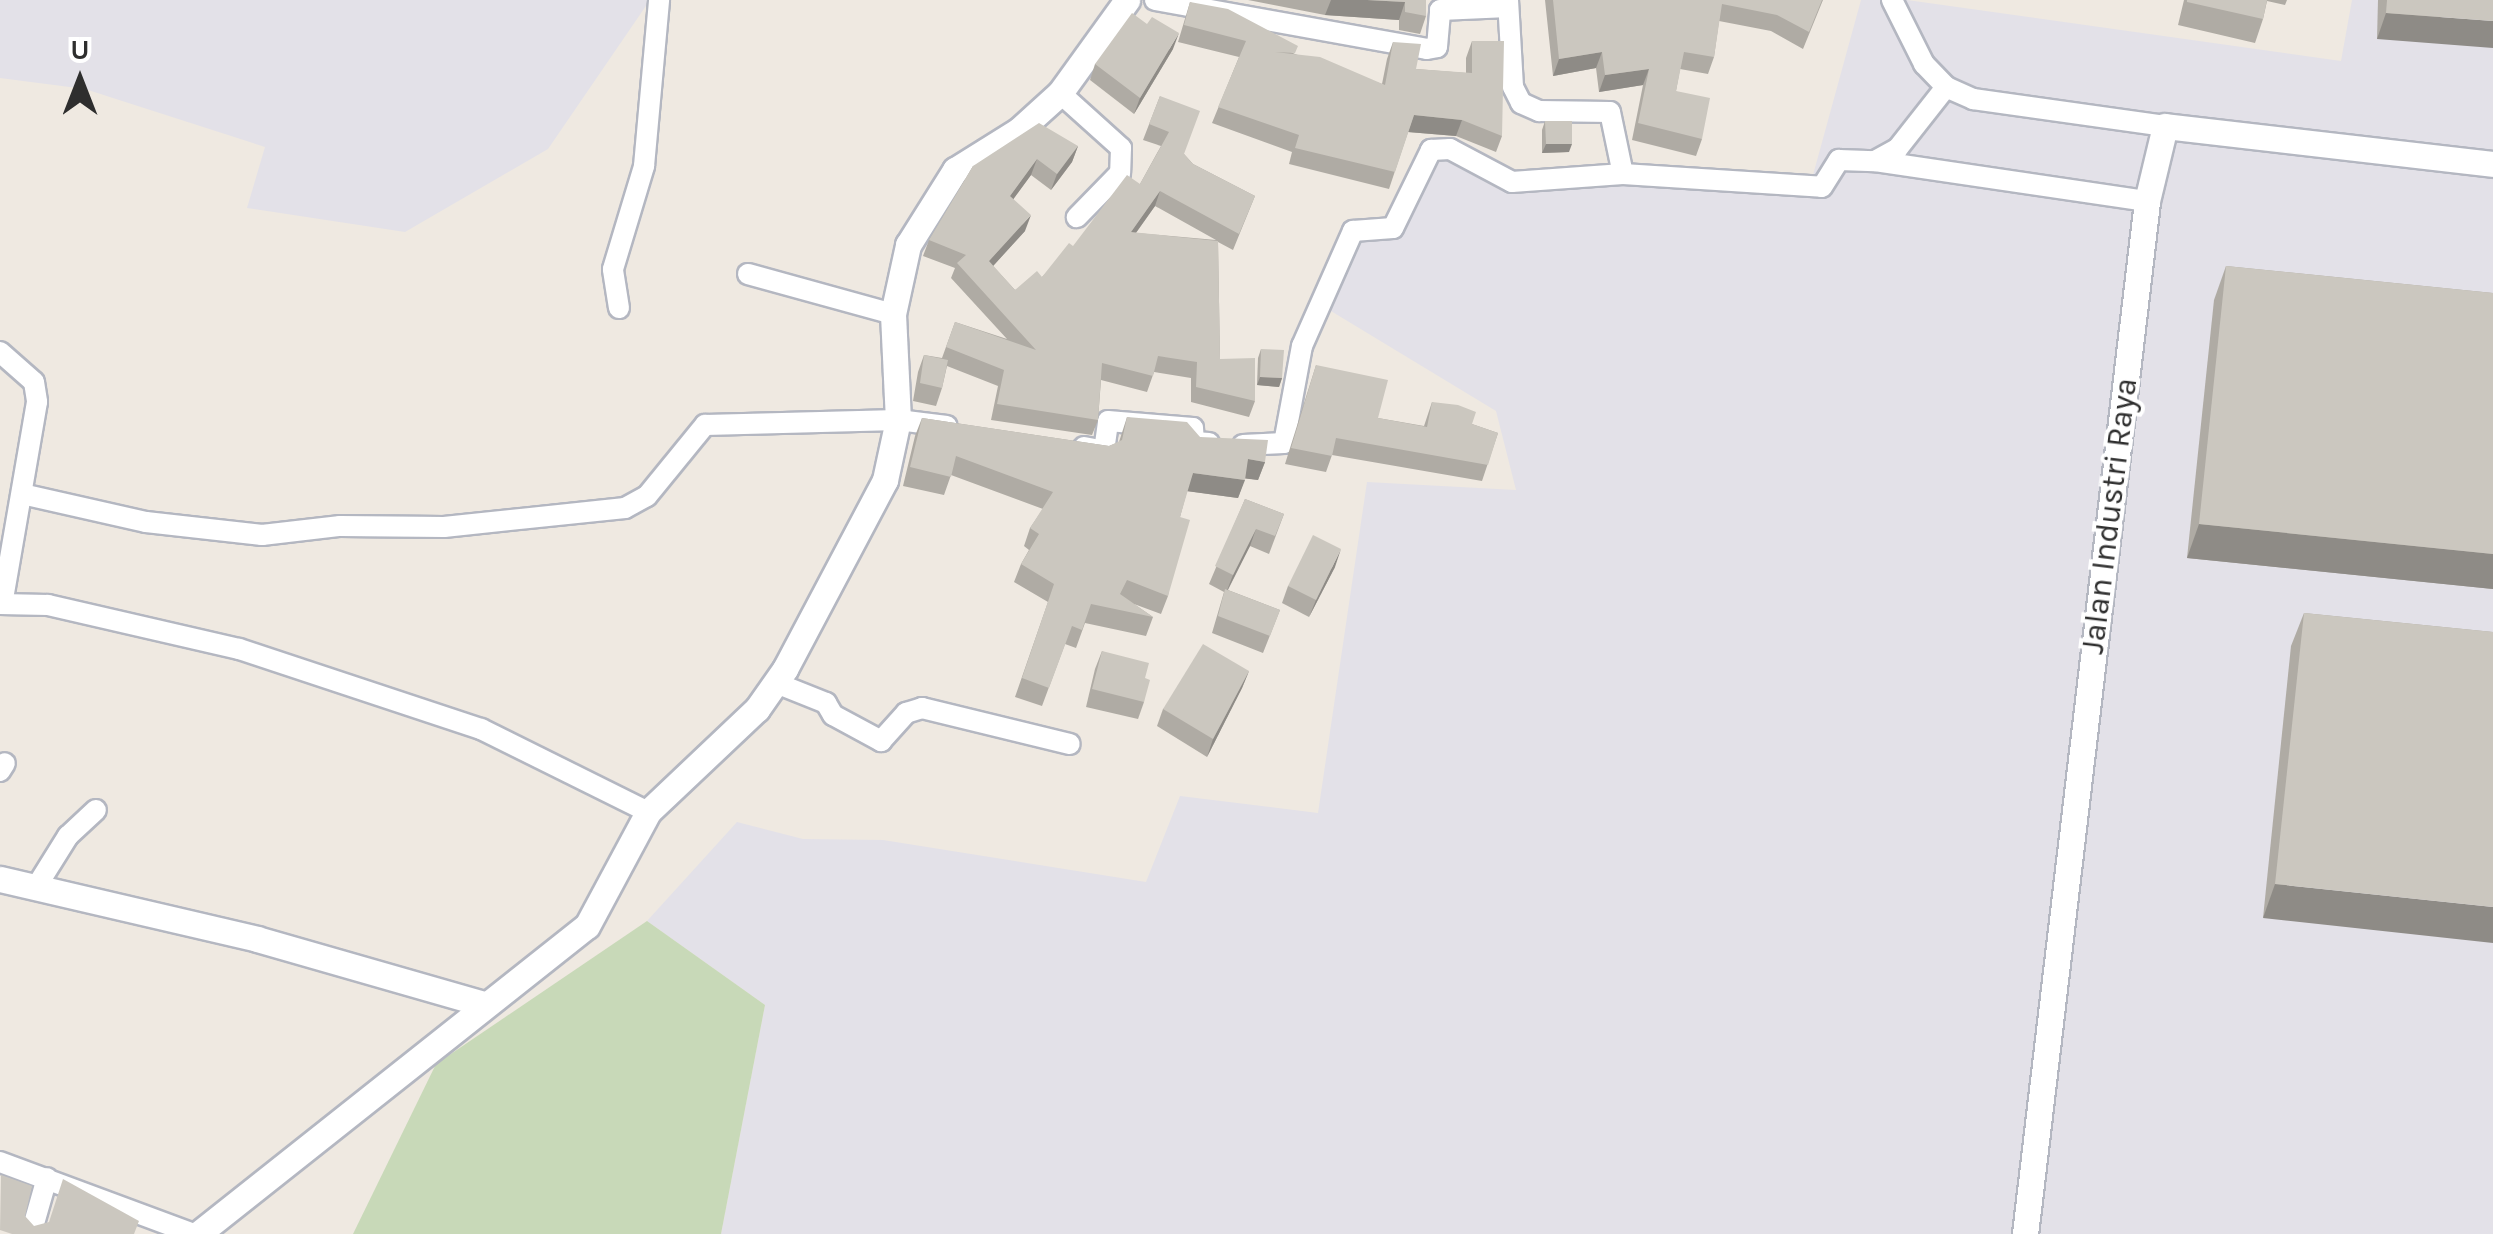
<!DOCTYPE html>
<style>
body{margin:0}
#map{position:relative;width:2493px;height:1234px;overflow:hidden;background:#efe9e1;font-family:Karla,sans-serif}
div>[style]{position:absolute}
.industrial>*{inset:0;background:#e3e1e8}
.cemetery>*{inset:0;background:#c8d9b8}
.roads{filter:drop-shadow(2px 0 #b4b7c1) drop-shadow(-2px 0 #b4b7c1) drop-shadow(0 2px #b4b7c1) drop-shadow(0 -2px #b4b7c1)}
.minor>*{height:20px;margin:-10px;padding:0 10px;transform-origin:10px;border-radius:10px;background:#fff}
.tertiary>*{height:25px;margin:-12.5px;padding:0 12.5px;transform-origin:12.5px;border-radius:12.5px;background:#fff}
.wall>*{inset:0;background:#afaba4}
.shaded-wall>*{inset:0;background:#8e8b86}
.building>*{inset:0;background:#cbc7bf}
span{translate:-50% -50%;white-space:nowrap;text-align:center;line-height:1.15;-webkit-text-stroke:8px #fff;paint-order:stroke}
.street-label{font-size:32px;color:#2e2e2e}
.north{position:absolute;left:30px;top:30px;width:100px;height:100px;-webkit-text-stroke:8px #fff;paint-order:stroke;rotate:0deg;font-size:28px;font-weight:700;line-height:40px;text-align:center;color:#2e2e2e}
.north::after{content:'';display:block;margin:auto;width:35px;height:45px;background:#2e2e2e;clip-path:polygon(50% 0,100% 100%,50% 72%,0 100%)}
</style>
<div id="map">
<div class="industrial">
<div style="clip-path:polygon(0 0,650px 0,548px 149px,405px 232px,247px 208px,265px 147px,85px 89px,0 78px)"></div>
<div style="clip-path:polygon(1861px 0,1907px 0,2341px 61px,2352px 0,2493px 0,2493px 1234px,721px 1234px,765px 1005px,647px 921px,737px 822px,803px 839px,883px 840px,1146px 882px,1180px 796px,1318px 813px,1367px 482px,1516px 490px,1496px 411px,1321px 305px,1350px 232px,1392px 233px,1435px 146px,1505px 184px,1810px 186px)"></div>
</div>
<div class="cemetery">
<div style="clip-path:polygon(647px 921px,765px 1005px,721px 1234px,353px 1234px,436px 1064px)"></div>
</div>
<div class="roads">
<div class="minor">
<div style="left:1155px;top:0;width:276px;rotate:10.2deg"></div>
<div style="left:1427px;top:49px;width:10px;rotate:-11deg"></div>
<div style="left:1437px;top:47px;width:37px;rotate:-85deg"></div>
<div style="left:1440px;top:10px;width:68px;rotate:-2.5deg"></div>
<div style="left:1508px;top:0;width:87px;rotate:86.7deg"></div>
<div style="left:1513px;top:87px;width:18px;rotate:63deg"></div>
<div style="left:1521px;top:103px;width:20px;rotate:24deg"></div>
<div style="left:1539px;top:111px;width:71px;rotate:0.8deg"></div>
<div style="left:1610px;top:112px;width:63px;rotate:78.2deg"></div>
<div style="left:1892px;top:0;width:72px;rotate:63.4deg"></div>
<div style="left:1924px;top:64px;width:32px;rotate:46deg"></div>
<div style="left:1946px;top:87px;width:30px;rotate:24deg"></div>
<div style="left:1973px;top:99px;width:194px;rotate:8deg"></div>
<div style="left:1060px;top:93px;width:82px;rotate:42deg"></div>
<div style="left:1121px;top:148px;width:25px;rotate:92deg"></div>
<div style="left:1120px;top:173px;width:62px;rotate:134.3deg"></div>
<div style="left:1875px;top:161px;width:275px;rotate:8.4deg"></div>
<div style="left:748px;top:274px;width:150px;rotate:15.4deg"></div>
<div style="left:619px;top:308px;width:39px;rotate:-99deg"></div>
<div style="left:613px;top:269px;width:108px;rotate:-73.2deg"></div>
<div style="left:644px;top:166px;width:167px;rotate:-84.8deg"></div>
<div style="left:0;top:352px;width:45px;rotate:41.4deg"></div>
<div style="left:34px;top:382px;width:20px;rotate:81deg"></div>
<div style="left:37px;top:402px;width:205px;rotate:99.8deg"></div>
<div style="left:1243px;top:445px;width:41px;rotate:-2.8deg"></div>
<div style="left:1284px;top:443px;width:99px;rotate:-79.5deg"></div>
<div style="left:1302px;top:346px;width:126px;rotate:-66.1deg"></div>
<div style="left:1353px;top:231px;width:40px;rotate:-4.3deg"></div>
<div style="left:1393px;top:228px;width:87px;rotate:-64deg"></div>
<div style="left:1431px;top:150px;width:19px;rotate:-3deg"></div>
<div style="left:1450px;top:149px;width:70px;rotate:28deg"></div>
<div style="left:1512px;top:182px;width:111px;rotate:-4.1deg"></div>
<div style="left:1623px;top:174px;width:199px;rotate:3.7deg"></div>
<div style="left:1822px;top:187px;width:32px;rotate:-58deg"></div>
<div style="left:1839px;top:160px;width:36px;rotate:2deg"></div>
<div style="left:1875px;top:161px;width:26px;rotate:-29deg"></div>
<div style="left:1898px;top:148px;width:78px;rotate:-51.8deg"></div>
<div style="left:1084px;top:447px;width:20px;rotate:11deg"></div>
<div style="left:1104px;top:451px;width:30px;rotate:-82deg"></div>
<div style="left:1108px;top:421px;width:85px;rotate:4.7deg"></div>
<div style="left:1193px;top:428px;width:14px;rotate:86deg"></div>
<div style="left:1194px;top:442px;width:15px;rotate:4deg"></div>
<div style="left:22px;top:494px;width:127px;rotate:12.7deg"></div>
<div style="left:146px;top:522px;width:117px;rotate:6.4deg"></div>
<div style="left:262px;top:535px;width:79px;rotate:-6.6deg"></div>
<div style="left:340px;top:526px;width:104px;rotate:0.6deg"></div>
<div style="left:444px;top:527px;width:182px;rotate:-6deg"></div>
<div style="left:625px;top:508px;width:25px;rotate:-29deg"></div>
<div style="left:647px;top:496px;width:92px;rotate:-50.8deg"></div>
<div style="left:705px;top:425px;width:193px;rotate:-1.5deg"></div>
<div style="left:898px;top:420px;width:49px;rotate:7deg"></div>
<div style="left:0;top:604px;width:48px;rotate:1.2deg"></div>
<div style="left:48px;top:605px;width:196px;rotate:13deg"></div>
<div style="left:239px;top:649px;width:255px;rotate:18.3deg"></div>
<div style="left:481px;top:729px;width:186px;rotate:26.4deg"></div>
<div style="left:776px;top:683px;width:54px;rotate:21.8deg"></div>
<div style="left:826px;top:703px;width:14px;rotate:60deg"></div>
<div style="left:833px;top:715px;width:55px;rotate:28.4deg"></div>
<div style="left:881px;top:741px;width:38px;rotate:-48deg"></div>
<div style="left:906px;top:713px;width:17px;rotate:-17deg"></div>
<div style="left:922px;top:708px;width:152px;rotate:13.7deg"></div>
<div style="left:0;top:771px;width:9px;rotate:-58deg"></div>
<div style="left:38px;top:884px;width:57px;rotate:-58deg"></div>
<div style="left:68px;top:836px;width:38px;rotate:-43deg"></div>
<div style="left:0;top:1162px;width:207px;rotate:20.4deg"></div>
<div style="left:31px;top:1234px;width:58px;rotate:-74.1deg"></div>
</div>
<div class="tertiary">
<div style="left:0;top:879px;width:264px;rotate:13.1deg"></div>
<div style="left:257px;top:939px;width:236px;rotate:16deg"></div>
<div style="left:198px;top:1234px;width:496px;rotate:-38.4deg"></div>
<div style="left:587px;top:926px;width:129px;rotate:-61.8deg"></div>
<div style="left:648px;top:812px;width:150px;rotate:-43.4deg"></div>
<div style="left:757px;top:709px;width:49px;rotate:-55deg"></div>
<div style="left:785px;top:669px;width:214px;rotate:-62.1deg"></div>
<div style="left:885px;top:480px;width:61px;rotate:-77.8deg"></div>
<div style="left:898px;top:420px;width:106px;rotate:-92.7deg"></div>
<div style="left:893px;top:314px;width:71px;rotate:-77.7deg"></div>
<div style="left:908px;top:245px;width:89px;rotate:-57.9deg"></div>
<div style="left:955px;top:170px;width:75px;rotate:-32deg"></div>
<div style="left:1019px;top:130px;width:55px;rotate:-42.1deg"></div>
<div style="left:1060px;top:93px;width:115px;rotate:-54.2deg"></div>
<div style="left:2025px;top:1234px;width:1040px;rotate:-83.26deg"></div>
<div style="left:2147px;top:201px;width:77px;rotate:-76.5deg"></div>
<div style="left:2165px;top:126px;width:330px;rotate:6.6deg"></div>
</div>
</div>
<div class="wall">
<div style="clip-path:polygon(1248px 0,1426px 0,1426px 16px,1420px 34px,1399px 30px,1399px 20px,1325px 15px)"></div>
<div style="clip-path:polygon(1545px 0,1823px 0,1803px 49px,1771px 31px,1719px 21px,1714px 57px,1708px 74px,1680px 69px,1676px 91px,1702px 139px,1696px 156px,1632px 140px,1643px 85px,1599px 92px,1596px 68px,1553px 76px)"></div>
<div style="clip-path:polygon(2184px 0,2287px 0,2285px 5px,2267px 1px,2263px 19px,2255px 43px,2178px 25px)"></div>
<div style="clip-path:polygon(2378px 0,2493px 0,2377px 39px)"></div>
<div style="clip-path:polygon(1190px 2px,1295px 54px,1382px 84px,1387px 59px,1393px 42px,1416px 69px,1466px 73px,1466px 58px,1472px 41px,1502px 136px,1496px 152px,1456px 136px,1408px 132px,1389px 189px,1289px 164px,1292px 152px,1212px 123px,1239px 57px,1178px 42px)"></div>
<div style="clip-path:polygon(1173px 49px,1134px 114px,1090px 80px,1095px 64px)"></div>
<div style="clip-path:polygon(evenodd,1160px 96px,1184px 154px,1193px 164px,1255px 196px,1233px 250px,1218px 242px,1220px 359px,1255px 401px,1249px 417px,1191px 402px,1191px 378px,1154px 372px,1147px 392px,1101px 380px,1098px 420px,1092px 435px,991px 420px,998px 386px,947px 366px,942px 388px,936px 406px,913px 401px,918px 372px,924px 355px,942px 358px,955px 322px,1007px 339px,951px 278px,955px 268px,923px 256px,929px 240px,973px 166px,1078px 146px,1072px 162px,1051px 190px,1031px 175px,1013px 199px,1025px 231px,993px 266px,1015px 290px,1042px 277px,1140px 184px,1161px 146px,1143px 140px,1160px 96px,1155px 206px,1216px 240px,1136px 233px,1155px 206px)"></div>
<div style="clip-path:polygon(1545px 121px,1569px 152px,1542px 153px,1542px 130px)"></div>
<div style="clip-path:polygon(2226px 266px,2493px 293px,2493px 589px,2187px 558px,2214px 300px)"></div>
<div style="clip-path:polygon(1261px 349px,1282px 378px,1279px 387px,1257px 385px,1258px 358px)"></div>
<div style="clip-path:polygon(1316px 365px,1378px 418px,1424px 426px,1432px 402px,1472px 424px,1498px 433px,1482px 481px,1332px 455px,1326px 472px,1285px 464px)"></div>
<div style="clip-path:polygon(1127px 417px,1200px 437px,1265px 462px,1258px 480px,1245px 478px,1238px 498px,1187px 491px,1180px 517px,1168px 596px,1161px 614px,1134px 604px,1153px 617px,1146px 636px,1085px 623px,1076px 648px,1065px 644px,1042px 706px,1015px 697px,1048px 602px,1014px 582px,1021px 564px,1029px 550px,1024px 546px,1030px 528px,1043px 509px,951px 475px,944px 495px,903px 486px,915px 436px,922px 418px,1109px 446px,1119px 442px)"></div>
<div style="clip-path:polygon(1245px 499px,1284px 514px,1269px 554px,1250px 546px,1228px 590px,1280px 610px,1263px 653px,1212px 633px,1224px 592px,1209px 584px)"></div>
<div style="clip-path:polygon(1335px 567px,1309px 617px,1282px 603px,1288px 586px)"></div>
<div style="clip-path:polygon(2304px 613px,2493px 632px,2263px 918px,2291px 646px)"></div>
<div style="clip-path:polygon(1102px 651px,1145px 678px,1144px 702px,1138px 719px,1086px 707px,1095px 669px)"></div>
<div style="clip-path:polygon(1249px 671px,1242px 688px,1207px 757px,1157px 726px,1163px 709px)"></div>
</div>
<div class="shaded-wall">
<div style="clip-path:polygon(1331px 0,1367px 0,1405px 2px,1399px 20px,1325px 15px)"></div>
<div style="clip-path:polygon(2386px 13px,2493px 21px,2493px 48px,2377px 39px)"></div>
<div style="clip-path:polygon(1179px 33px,1173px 49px,1134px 114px,1140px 98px)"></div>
<div style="clip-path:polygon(1602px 52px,1596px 68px,1553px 76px,1559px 59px)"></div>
<div style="clip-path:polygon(1649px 69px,1643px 85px,1599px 92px,1605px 75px)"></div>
<div style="clip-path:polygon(1414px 115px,1462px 120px,1456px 136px,1408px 132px)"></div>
<div style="clip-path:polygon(1546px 144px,1572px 144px,1569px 152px,1542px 153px)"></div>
<div style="clip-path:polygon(1078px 146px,1072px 162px,1051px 190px,1057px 174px)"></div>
<div style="clip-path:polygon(1037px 159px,1031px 175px,1004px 212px,1010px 196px)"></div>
<div style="clip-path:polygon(1160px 191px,1155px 206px,1125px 248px,1131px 232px)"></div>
<div style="clip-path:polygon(1031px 215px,1025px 231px,983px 277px,989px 261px)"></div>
<div style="clip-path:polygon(1260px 377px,1282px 378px,1279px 387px,1257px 385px)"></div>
<div style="clip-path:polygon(1248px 459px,1265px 462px,1258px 480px,1241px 478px)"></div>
<div style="clip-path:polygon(1193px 473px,1245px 480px,1238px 498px,1186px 491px)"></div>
<div style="clip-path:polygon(2199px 524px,2493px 554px,2493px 589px,2187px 558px)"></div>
<div style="clip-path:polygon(1256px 529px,1250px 546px,1226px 593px,1233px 575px)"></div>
<div style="clip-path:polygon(1341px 549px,1335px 567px,1309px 617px,1316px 600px)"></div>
<div style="clip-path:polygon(1249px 671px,1242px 688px,1207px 757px,1213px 739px)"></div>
<div style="clip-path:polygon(2275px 884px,2493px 907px,2493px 943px,2263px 918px)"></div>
</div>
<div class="building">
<div style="clip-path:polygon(1367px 0,1426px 0,1426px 16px,1405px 12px,1405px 2px)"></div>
<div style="clip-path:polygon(1553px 0,1822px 0,1809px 32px,1777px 15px,1722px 4px,1714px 57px,1684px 52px,1676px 91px,1710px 98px,1702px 139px,1638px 123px,1649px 69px,1605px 75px,1602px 52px,1559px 59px)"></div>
<div style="clip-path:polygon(2187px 0,2267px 0,2263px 19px,2187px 2px)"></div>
<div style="clip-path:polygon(2387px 0,2493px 0,2493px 21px,2386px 13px)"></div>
<div style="clip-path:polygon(1190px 2px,1228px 9px,1298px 46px,1295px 53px,1275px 52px,1320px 57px,1385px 85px,1393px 42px,1421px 44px,1416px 69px,1472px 73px,1472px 41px,1504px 41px,1502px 136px,1462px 120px,1414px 115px,1395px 172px,1295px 148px,1299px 135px,1218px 107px,1246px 41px,1184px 25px)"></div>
<div style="clip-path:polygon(1132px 13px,1147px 24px,1152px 17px,1179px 33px,1140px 98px,1095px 64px)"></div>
<div style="clip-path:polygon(1160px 96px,1200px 111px,1184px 154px,1193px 164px,1255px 196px,1239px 234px,1160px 191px,1131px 232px,1218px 241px,1220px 359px,1255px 358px,1255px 401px,1196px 387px,1197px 362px,1158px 356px,1153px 376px,1102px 363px,1098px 420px,997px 404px,1004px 370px,946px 347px,955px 322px,1036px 350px,957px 263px,966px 255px,929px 240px,973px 166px,1039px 123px,1078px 146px,1057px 174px,1037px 159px,1010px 196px,1031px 215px,989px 261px,1015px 290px,1037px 271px,1042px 277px,1069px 243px,1073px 246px,1127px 175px,1140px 184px,1169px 132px,1149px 124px)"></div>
<div style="clip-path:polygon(1545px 121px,1572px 121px,1572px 144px,1546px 144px)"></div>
<div style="clip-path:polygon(2226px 266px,2493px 293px,2493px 554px,2199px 524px)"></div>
<div style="clip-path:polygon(1261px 349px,1284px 350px,1282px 378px,1260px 377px)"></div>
<div style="clip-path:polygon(924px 355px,948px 360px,942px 388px,920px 383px)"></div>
<div style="clip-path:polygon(1316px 365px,1388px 380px,1378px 418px,1427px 427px,1432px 402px,1458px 405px,1476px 412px,1472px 424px,1498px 433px,1488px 465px,1336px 438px,1332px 456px,1291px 448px)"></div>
<div style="clip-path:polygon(1127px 417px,1187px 422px,1200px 437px,1268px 440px,1265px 462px,1248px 459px,1245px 480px,1193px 473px,1180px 517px,1190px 520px,1168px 596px,1127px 580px,1120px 594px,1153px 617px,1091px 604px,1082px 630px,1072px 626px,1049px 688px,1022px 678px,1054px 584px,1021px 564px,1039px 534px,1030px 528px,1053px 492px,956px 456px,951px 477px,910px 467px,922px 418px,1109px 446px,1122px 440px)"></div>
<div style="clip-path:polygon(1245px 499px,1284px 514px,1275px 536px,1256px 529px,1233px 575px,1215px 566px)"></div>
<div style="clip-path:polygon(1313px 535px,1341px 549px,1316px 600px,1288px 586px)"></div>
<div style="clip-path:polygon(1225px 589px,1280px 610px,1270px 636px,1218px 616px)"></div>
<div style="clip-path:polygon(2304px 613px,2493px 632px,2493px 907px,2275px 884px)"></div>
<div style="clip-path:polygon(1203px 644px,1249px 671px,1213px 739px,1163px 709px)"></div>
<div style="clip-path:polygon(1102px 651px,1149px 663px,1145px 678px,1150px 680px,1144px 702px,1092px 689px)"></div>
<div style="clip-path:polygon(1px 1175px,32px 1186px,25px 1216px,34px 1226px,49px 1222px,63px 1179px,139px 1221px,134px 1234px,12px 1234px,0 1230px)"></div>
</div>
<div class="street-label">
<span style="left:2110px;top:516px;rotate:-83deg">Jalan Industri Raya</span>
</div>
<div class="north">U</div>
</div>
